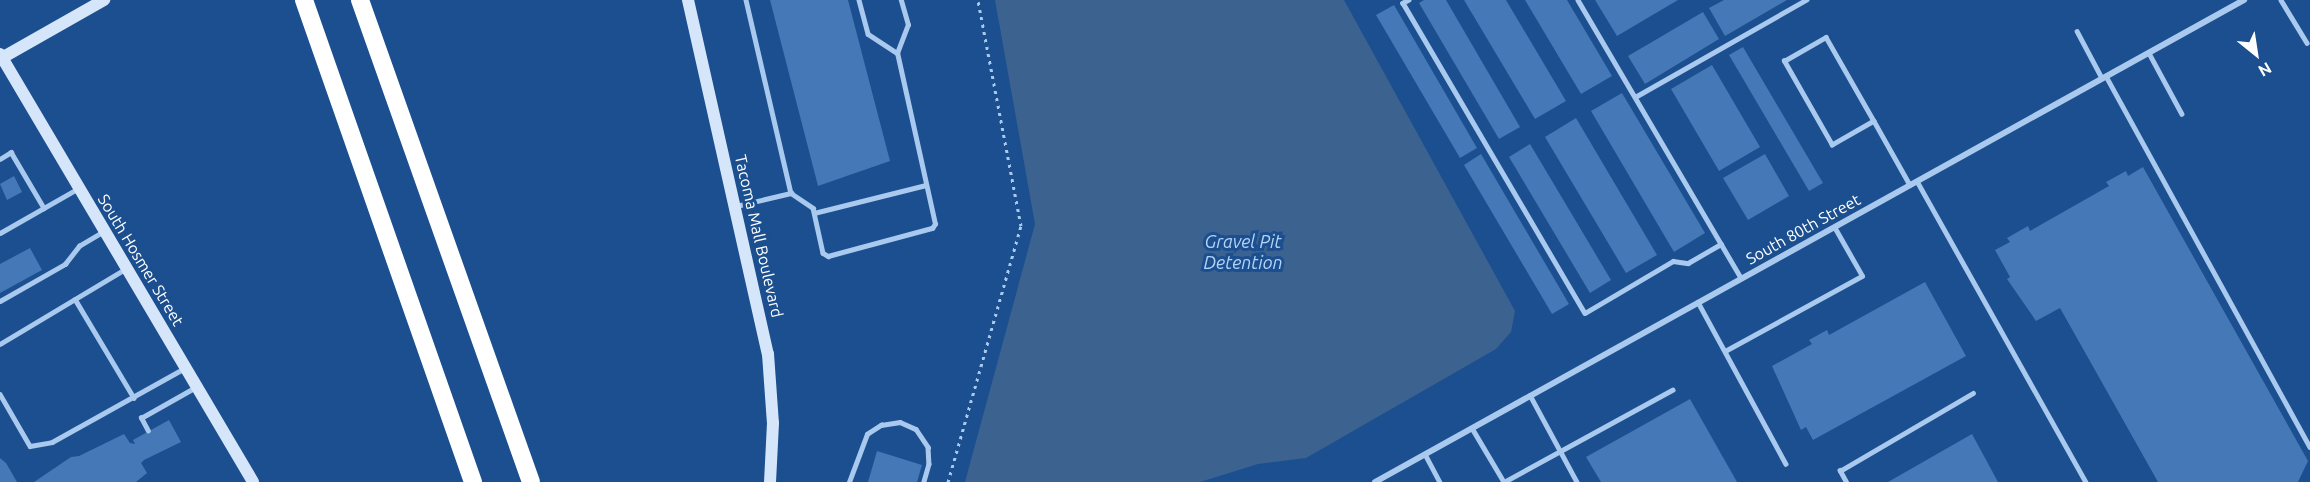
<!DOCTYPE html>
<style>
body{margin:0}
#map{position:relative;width:2310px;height:482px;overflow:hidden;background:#1b4f8f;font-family:Ubuntu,sans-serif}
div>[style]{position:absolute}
.water>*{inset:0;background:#3c6290}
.building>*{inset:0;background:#4478b7}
.path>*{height:3px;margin-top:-1.5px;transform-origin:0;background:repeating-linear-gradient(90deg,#a9c9ee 0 3px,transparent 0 7.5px)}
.service>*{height:4.5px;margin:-2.25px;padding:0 2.25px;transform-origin:2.25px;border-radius:2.25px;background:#a9c9ee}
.minor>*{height:6px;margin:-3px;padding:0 3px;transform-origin:3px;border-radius:3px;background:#a9c9ee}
.secondary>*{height:12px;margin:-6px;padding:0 6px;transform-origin:6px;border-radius:6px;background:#d6e6fa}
.motorway>*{height:18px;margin:-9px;padding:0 9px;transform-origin:9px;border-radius:9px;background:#fff}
span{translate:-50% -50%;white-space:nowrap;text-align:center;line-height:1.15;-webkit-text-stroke:6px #1b4f8f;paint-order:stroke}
.street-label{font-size:16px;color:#fff}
.water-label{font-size:18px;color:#b5d3f5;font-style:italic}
.north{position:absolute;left:2226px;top:24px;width:60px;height:60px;-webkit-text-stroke:4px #1b4f8f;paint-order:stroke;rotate:150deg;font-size:16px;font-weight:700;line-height:24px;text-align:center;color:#fff}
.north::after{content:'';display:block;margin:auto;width:21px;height:27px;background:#fff;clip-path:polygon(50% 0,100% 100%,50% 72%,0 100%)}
</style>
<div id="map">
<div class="water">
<div style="clip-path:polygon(995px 0,1344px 0,1515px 311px,1511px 332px,1496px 349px,1306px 458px,1258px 464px,1200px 482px,965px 482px,1035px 224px)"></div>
</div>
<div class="building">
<div style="clip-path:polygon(770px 0,848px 0,890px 161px,818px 186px)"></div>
<div style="clip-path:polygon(1424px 0,1446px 0,1520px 127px,1499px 139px,1419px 3px)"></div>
<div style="clip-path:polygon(1464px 0,1506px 0,1566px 101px,1535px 119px)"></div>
<div style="clip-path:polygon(1525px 0,1567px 0,1612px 76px,1581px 94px)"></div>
<div style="clip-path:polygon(1595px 0,1678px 0,1617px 36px)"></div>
<div style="clip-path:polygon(1724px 0,1787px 0,1725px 36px,1709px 8px)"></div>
<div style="clip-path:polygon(1394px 5px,1477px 148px,1460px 158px,1376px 15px)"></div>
<div style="clip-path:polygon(1703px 12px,1719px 39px,1645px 84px,1628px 56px)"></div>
<div style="clip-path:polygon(1743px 47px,1823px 183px,1809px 191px,1729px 55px)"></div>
<div style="clip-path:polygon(1712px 65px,1760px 147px,1719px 171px,1671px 89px)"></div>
<div style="clip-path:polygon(1622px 93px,1705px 233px,1674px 252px,1591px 111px)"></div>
<div style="clip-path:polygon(1576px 118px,1657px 255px,1626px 273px,1545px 137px)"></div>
<div style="clip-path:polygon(1530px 144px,1611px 280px,1590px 293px,1509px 157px)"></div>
<div style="clip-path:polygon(1481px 154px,1569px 304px,1552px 314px,1464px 165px)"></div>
<div style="clip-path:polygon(1765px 154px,1789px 196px,1748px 220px,1723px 178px)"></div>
<div style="clip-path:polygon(2143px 167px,2308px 461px,2298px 482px,2158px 482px,2060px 308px,2036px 321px,2007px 279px,2010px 277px,1995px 250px,2010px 242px,2007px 238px,2028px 226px,2030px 231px,2109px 186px,2106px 182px,2126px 171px,2128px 176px)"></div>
<div style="clip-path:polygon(14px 176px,22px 192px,7px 200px,0 184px)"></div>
<div style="clip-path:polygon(30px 248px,42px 270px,0 293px,0 264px)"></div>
<div style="clip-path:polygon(1925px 282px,1966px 356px,1813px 440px,1806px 427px,1801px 430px,1772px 366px,1812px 344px,1809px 340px,1827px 330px,1829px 335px)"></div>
<div style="clip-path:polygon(1690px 399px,1737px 482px,1601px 482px,1586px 457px)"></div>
<div style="clip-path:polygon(169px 420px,181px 442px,144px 460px,141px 463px,147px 473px,136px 482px,34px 482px,71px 457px,79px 456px,124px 434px,130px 443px,135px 444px,133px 440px)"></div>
<div style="clip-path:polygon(1972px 434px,1998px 482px,1888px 482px)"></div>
<div style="clip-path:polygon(877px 451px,922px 465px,917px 482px,868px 482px)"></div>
<div style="clip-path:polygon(0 458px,6px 463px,17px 482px,0 482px)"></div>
</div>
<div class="path">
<div style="left:948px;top:482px;width:266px;rotate:-74.1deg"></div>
<div style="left:1021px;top:226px;width:230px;rotate:-100.8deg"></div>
</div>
<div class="service">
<div style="left:746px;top:0;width:198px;rotate:76.9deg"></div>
<div style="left:791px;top:193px;width:27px;rotate:34deg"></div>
<div style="left:813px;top:208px;width:46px;rotate:77.5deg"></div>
<div style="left:823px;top:253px;width:6px;rotate:31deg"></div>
<div style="left:828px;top:256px;width:108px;rotate:-15.1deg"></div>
<div style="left:932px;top:228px;width:5px;rotate:-53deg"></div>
<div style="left:935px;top:224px;width:175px;rotate:-102.5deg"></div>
<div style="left:897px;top:53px;width:30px;rotate:-69deg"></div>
<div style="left:908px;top:25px;width:26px;rotate:-106deg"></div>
<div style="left:859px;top:0;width:35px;rotate:75deg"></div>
<div style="left:868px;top:34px;width:35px;rotate:33deg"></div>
<div style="left:1409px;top:0;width:7px;rotate:153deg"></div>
<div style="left:1403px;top:3px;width:359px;rotate:59.6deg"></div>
<div style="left:1585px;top:313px;width:102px;rotate:-30.6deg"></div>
<div style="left:1673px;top:261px;width:15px;rotate:8deg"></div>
<div style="left:1688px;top:263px;width:38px;rotate:-30deg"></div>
<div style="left:1578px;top:0;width:322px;rotate:59.6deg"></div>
<div style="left:2281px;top:0;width:50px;rotate:58.8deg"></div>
<div style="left:2077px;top:31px;width:53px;rotate:62deg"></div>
<div style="left:2149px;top:53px;width:69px;rotate:61.6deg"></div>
<div style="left:2106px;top:76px;width:423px;rotate:61.2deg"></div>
<div style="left:1635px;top:97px;width:197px;rotate:-29.6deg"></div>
<div style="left:1874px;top:121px;width:48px;rotate:150.3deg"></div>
<div style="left:1832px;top:145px;width:97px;rotate:-119.7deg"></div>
<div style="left:1784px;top:61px;width:48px;rotate:-29.7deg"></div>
<div style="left:1826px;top:37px;width:97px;rotate:60.3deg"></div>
<div style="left:1874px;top:121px;width:73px;rotate:60.6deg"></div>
<div style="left:0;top:159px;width:13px;rotate:-32deg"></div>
<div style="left:11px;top:152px;width:65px;rotate:59.5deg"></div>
<div style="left:1917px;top:181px;width:345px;rotate:60.7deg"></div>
<div style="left:736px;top:206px;width:57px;rotate:-13.3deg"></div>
<div style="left:814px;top:213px;width:115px;rotate:-14deg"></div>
<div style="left:0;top:233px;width:89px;rotate:-29.7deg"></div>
<div style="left:75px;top:299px;width:115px;rotate:59.2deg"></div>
<div style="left:0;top:301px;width:75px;rotate:-29.6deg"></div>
<div style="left:65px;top:264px;width:23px;rotate:-52deg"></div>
<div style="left:79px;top:246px;width:29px;rotate:-31deg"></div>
<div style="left:1698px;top:302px;width:184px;rotate:61.5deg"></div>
<div style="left:0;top:344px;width:148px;rotate:-30.9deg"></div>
<div style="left:1725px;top:351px;width:156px;rotate:-28.7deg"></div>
<div style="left:1862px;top:276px;width:56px;rotate:-119.7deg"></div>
<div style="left:0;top:394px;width:60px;rotate:60deg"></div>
<div style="left:30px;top:446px;width:22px;rotate:-10deg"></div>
<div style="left:52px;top:442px;width:152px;rotate:-29.1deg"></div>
<div style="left:1530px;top:395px;width:99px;rotate:61.6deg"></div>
<div style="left:1472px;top:428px;width:63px;rotate:59.3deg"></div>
<div style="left:148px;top:431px;width:15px;rotate:-118deg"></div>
<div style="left:141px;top:418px;width:63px;rotate:-29.4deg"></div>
<div style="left:1425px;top:454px;width:32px;rotate:62deg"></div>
<div style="left:849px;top:482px;width:51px;rotate:-69.4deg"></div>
<div style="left:867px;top:434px;width:17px;rotate:-33deg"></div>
<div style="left:881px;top:425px;width:19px;rotate:-9deg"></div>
<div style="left:900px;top:422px;width:17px;rotate:24deg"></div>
<div style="left:916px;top:429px;width:22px;rotate:56deg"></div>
<div style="left:928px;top:447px;width:17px;rotate:87deg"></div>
<div style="left:929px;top:464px;width:19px;rotate:106deg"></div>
<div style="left:1504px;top:482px;width:192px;rotate:-28.7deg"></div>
<div style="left:1846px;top:482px;width:13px;rotate:-119deg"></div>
<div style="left:1840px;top:471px;width:154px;rotate:-30.4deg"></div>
</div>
<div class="minor">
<div style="left:1375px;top:482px;width:994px;rotate:-29.02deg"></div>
</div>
<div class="secondary">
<div style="left:688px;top:0;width:363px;rotate:77.3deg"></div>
<div style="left:768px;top:354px;width:69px;rotate:85.9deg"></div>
<div style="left:773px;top:423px;width:59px;rotate:92.9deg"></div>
<div style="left:0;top:54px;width:497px;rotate:59.4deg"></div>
<div style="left:0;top:59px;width:120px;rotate:-29.6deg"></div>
</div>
<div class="motorway">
<div style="left:304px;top:0;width:511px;rotate:70.68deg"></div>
<div style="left:360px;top:0;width:511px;rotate:70.47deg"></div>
</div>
<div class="street-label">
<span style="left:1803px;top:229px;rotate:-29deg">South 80th Street</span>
<span style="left:759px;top:236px;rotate:77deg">Tacoma Mall Boulevard</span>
<span style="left:141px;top:260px;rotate:59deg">South Hosmer Street</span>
</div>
<div class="water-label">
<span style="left:1243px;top:252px">Gravel Pit<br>Detention</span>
</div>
<div class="north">N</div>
</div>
